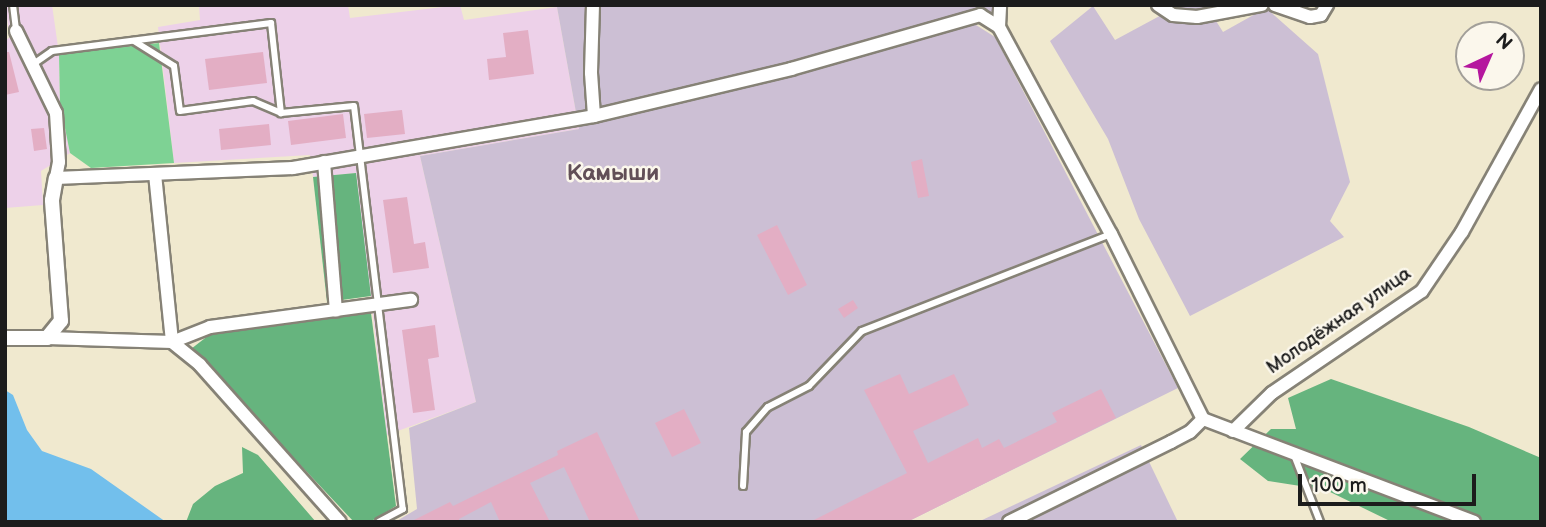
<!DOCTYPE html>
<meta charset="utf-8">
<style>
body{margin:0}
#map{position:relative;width:1546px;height:527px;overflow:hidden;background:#f0e9cf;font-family:"Balsamiq Sans",sans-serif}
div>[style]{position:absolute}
.built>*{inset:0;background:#edd1e9}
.industrial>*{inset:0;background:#ccbfd4}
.green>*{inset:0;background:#7ed294}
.forest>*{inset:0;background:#66b47e}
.water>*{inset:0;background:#72bfec}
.building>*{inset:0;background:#e3aec4}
.roads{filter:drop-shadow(2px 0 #868276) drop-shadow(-2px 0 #868276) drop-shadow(0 2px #868276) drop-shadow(0 -2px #868276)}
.service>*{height:6px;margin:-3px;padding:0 3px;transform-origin:3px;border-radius:3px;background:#fff}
.minor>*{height:12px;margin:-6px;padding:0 6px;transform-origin:6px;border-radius:6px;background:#fff}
.tertiary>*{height:14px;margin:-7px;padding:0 7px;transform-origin:7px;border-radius:7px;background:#fff}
span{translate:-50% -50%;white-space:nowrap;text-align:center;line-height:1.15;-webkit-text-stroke:5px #fbf7ec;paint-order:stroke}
.street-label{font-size:19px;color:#1c1c1c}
.quarter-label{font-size:23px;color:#624f57;font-weight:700}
.frame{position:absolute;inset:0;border:7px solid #1c1c1c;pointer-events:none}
.north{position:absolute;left:1455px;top:21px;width:70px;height:70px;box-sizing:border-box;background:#fbf7ec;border:2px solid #a29f99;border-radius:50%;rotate:44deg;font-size:19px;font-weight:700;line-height:28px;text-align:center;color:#1c1c1c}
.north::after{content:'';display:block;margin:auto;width:24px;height:32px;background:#b5179e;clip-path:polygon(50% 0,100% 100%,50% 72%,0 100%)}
.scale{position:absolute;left:1298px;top:474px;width:178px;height:32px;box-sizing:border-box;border:4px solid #1c1c1c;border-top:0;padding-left:9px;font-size:21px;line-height:24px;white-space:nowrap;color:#1c1c1c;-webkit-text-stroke:5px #fbf7ec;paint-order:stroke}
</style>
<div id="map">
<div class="built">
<div style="clip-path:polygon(6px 5px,52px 5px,59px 54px,60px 103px,70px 153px,41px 171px,43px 205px,5px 208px,5px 40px,9px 38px)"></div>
<div style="clip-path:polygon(199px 5px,348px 5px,350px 18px,460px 5px,464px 20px,557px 7px,579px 129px,420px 156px,476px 402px,387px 435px,356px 173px,313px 177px,310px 155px,174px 163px,158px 27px,200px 20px)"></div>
</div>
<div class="industrial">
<div style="clip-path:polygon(560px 5px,999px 5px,976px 25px,995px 37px,1178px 388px,907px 522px,395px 522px,417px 509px,409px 428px,476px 402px,420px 156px,579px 129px,557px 7px)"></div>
<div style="clip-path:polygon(1180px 5px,1206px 5px,1223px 32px,1266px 8px,1318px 54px,1350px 182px,1330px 221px,1344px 237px,1190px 316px,1139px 219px,1108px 139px,1050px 41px,1093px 6px,1115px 40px)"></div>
<div style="clip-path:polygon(1141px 445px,1178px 522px,978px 522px)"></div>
</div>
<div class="green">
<div style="clip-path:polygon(159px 43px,174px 163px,91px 168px,70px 153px,60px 103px,59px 54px)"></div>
</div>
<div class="forest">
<div style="clip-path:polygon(356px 173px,371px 296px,327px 302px,313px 177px)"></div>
<div style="clip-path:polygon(371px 313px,396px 506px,370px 522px,354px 522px,191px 349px,209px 335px)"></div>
<div style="clip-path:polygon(1331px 379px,1469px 427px,1541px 458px,1541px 522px,1392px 522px,1326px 490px,1268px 481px,1240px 459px,1271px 429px,1296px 429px,1288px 398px)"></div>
<div style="clip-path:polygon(242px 447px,258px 455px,316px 522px,186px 522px,193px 504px,215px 486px,243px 473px)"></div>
</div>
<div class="water">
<div style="clip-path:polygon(5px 390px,13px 395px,27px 430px,42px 451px,91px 469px,166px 522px,5px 522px)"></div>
</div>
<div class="building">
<div style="clip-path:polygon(528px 30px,534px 74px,489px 80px,487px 59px,506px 57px,503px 33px)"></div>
<div style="clip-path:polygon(5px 52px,9px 52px,19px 92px,5px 95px)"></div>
<div style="clip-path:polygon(263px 52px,267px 83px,209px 90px,205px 59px)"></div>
<div style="clip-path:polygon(402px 110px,405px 134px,367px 138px,364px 114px)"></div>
<div style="clip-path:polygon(343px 114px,346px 138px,291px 145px,288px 121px)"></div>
<div style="clip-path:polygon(269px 124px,271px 145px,221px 150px,219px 129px)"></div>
<div style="clip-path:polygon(44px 128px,47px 149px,34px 151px,31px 129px)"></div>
<div style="clip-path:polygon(922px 159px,929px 196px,918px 198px,911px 162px)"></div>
<div style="clip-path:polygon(407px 197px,414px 244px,425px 242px,429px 268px,393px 273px,383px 200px)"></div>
<div style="clip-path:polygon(777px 225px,807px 285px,788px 295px,757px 235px)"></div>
<div style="clip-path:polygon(853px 300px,858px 308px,844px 318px,838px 309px)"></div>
<div style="clip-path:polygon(435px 325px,439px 357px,428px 359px,435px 410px,413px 413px,402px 330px)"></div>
<div style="clip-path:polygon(900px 374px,909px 394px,954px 374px,969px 405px,913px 431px,928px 463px,978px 438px,982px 448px,999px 439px,1004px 448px,1057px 422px,1052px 413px,1101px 389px,1116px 418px,907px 522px,810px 522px,907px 473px,864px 390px)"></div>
<div style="clip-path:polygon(684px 409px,701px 443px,672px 457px,655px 423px)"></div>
<div style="clip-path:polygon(597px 432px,640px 522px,590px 522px,564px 467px,530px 483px,550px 522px,500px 522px,491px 502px,459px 519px,460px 522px,410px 522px,450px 502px,453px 506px,558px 455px,557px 451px)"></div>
</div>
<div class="roads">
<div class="service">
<div style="left:13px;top:5px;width:26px;rotate:83deg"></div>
<div style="left:134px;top:41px;width:47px;rotate:32deg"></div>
<div style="left:174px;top:66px;width:45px;rotate:82.4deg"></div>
<div style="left:180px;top:111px;width:74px;rotate:-7.8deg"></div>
<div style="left:253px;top:101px;width:30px;rotate:23deg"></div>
<div style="left:32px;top:65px;width:24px;rotate:-35deg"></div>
<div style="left:52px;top:51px;width:221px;rotate:-7.3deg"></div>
<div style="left:271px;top:23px;width:91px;rotate:83.7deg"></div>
<div style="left:281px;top:113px;width:73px;rotate:-5.5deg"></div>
<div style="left:354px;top:106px;width:406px;rotate:83.1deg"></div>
<div style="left:403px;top:509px;width:27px;rotate:152deg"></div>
<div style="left:1294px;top:455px;width:72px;rotate:68.8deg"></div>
<div style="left:743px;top:486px;width:54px;rotate:-86.8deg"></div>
<div style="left:746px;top:432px;width:33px;rotate:-49deg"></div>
<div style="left:768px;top:407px;width:46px;rotate:-27.1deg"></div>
<div style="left:809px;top:386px;width:76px;rotate:-46.1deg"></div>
<div style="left:862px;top:331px;width:267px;rotate:-21.3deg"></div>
</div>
<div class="minor">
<div style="left:593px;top:5px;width:68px;rotate:91.7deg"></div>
<div style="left:591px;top:73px;width:43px;rotate:86deg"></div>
<div style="left:1158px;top:5px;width:18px;rotate:34deg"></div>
<div style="left:1173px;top:15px;width:24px;rotate:5deg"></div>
<div style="left:1197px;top:17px;width:66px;rotate:-10.5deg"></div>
<div style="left:1275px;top:5px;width:37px;rotate:19deg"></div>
<div style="left:1310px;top:17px;width:11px;rotate:-10deg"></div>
<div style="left:1321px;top:15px;width:12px;rotate:-59deg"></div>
<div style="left:999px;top:27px;width:22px;rotate:-87deg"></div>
<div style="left:16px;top:31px;width:91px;rotate:64deg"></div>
<div style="left:56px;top:113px;width:49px;rotate:86.5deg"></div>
<div style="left:59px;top:162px;width:16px;rotate:101deg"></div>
<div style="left:56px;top:178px;width:237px;rotate:-2.4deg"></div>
<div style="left:293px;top:168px;width:305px;rotate:-9.8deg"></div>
<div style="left:594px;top:116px;width:203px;rotate:-13.4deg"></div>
<div style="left:791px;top:69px;width:197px;rotate:-15.9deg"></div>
<div style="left:980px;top:15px;width:22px;rotate:32deg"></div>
<div style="left:999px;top:27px;width:235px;rotate:61.6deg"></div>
<div style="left:1111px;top:234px;width:207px;rotate:63.6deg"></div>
<div style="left:1203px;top:419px;width:290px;rotate:20.8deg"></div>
<div style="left:324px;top:162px;width:149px;rotate:85.4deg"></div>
<div style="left:155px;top:174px;width:169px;rotate:84.2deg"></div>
<div style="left:172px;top:342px;width:41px;rotate:-21.5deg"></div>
<div style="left:210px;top:327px;width:203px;rotate:-7.7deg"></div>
<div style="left:47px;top:338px;width:125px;rotate:1.8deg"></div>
<div style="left:172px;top:342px;width:36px;rotate:39deg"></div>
<div style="left:200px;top:365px;width:210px;rotate:48.3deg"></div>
<div style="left:1233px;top:431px;width:54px;rotate:-44.3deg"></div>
<div style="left:1272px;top:393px;width:181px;rotate:-34.2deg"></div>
<div style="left:1422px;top:291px;width:71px;rotate:-55.9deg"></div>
<div style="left:1462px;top:232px;width:163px;rotate:-61.1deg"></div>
<div style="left:1009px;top:522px;width:181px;rotate:-26.3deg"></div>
<div style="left:1171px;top:442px;width:21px;rotate:-28deg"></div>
<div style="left:1190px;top:432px;width:18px;rotate:-45deg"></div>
</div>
<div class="tertiary">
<div style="left:5px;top:338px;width:42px"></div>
<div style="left:47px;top:338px;width:22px;rotate:-51deg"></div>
<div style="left:61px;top:321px;width:121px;rotate:-94.3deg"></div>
<div style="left:52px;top:200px;width:22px;rotate:-80deg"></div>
</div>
</div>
<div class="street-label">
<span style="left:1339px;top:321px;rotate:-35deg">Молодёжная улица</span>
</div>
<div class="quarter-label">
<span style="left:613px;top:173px">Камыши</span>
</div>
<div class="frame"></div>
<div class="north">N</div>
<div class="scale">100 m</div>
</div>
